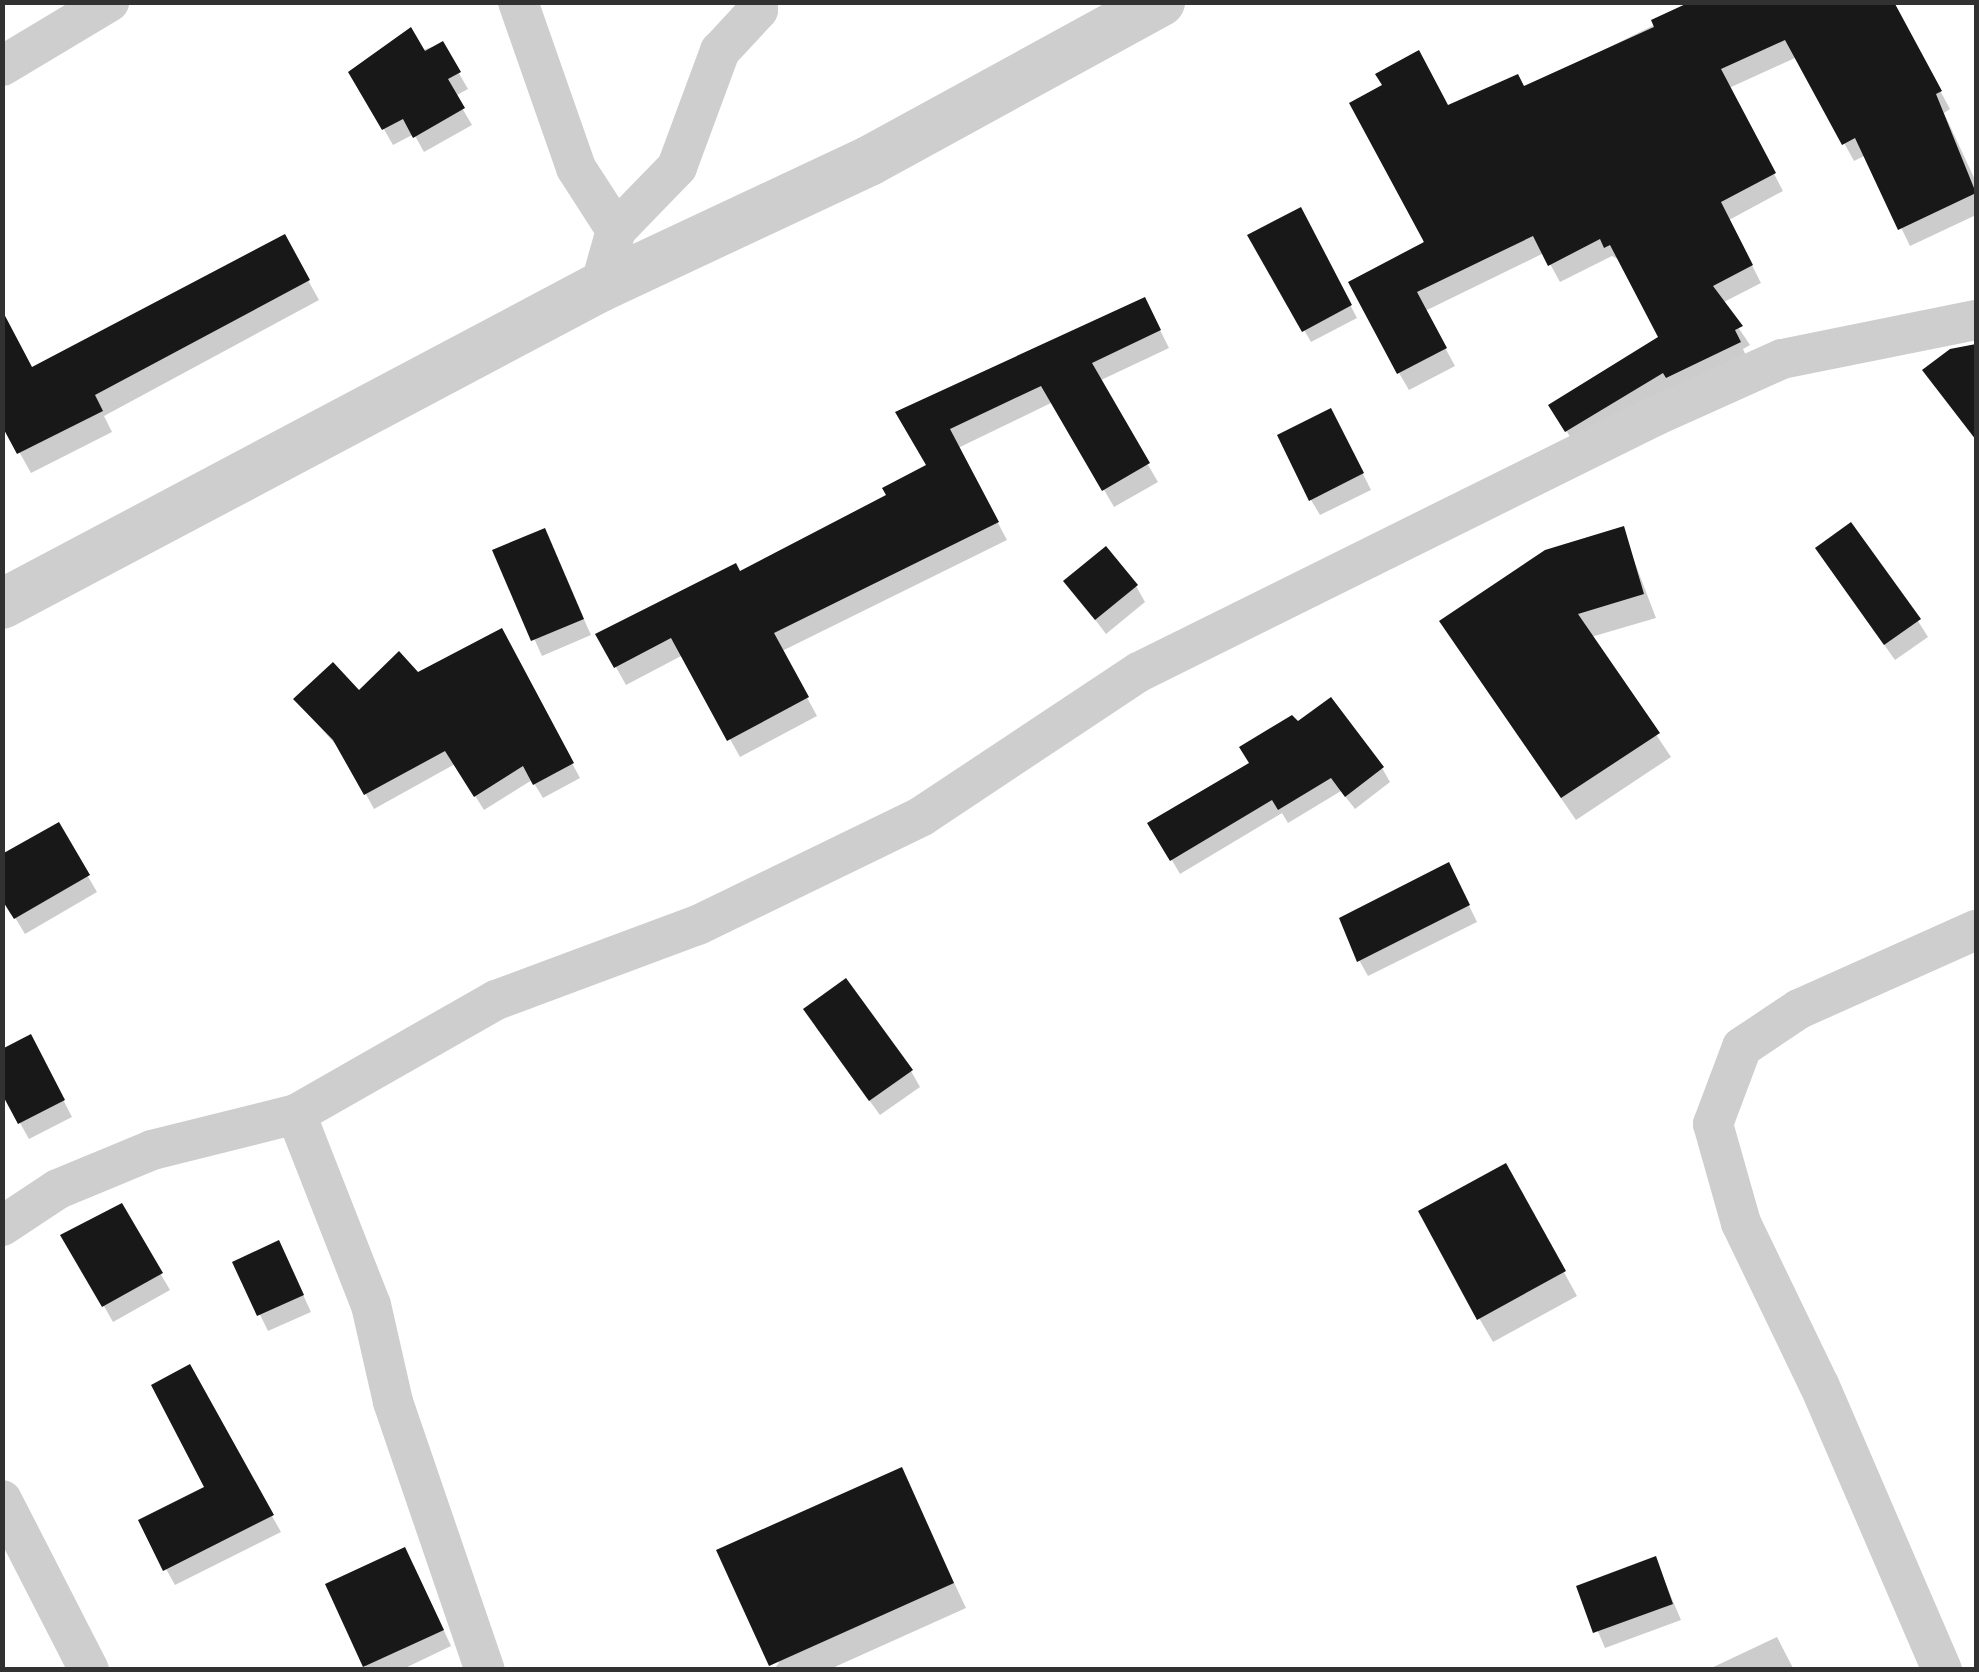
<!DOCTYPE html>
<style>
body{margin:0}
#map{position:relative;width:1979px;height:1672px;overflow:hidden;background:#fff;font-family:"Source Sans 3",sans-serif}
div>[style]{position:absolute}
.shadow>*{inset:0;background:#0003}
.building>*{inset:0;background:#181818}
.minor>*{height:40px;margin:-20px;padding:0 20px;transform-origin:20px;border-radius:20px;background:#cecece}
.tertiary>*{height:50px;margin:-25px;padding:0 25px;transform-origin:25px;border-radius:25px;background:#cecece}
span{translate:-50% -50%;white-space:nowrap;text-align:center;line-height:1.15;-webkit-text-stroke:10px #fff;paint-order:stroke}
.frame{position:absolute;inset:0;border:5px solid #313131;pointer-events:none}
</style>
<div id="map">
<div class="shadow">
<div style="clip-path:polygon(1701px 2px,1892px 2px,1950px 109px,1944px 113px,1976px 182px,1976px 215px,1910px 246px,1866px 155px,1854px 161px,1797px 57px,1729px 88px,1783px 191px,1729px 220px,1761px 283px,1722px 303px,1750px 345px,1743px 349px,1748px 360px,1577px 448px,1551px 406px,1661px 337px,1622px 261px,1612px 256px,1560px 282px,1544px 253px,1425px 311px,1455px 366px,1409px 390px,1399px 373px,1448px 107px,1524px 89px)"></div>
<div style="clip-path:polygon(442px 44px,468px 89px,455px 96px,472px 125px,424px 152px,414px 134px,393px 145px,351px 72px)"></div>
<div style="clip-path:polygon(1307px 222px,1357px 318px,1311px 342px,1250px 236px)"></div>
<div style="clip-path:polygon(284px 237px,319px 300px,104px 416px,112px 432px,31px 473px,2px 421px,32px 370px)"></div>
<div style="clip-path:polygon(1154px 318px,1169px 348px,1099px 381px,1158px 482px,1114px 507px,1053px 402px,958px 448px,1007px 540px,782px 651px,817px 716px,740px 757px,683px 655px,626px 685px,598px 635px,739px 574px,889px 496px,929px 466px,898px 413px)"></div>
<div style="clip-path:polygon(1340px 428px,1371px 490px,1320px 515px,1311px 500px)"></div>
<div style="clip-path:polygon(1622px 529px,1656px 618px,1591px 637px,1671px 757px,1576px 820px,1456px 645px)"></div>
<div style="clip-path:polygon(544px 531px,591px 635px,542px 656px,495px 552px)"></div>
<div style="clip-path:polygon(1827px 564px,1918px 621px,1928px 637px,1895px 660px)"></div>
<div style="clip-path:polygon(1066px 581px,1136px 586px,1145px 602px,1106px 634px)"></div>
<div style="clip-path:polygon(509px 646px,580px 778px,543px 798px,532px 780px,484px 810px,455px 764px,374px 809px,344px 754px,296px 700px,359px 694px)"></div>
<div style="clip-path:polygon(1297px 724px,1382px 768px,1390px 782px,1355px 809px,1341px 791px,1288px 823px,1282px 813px,1180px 874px,1151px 824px,1253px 764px)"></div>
<div style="clip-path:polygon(58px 825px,97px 892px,25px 934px,2px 896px)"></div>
<div style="clip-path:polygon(1457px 881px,1477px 922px,1368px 976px,1359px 960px)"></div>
<div style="clip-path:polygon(815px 1026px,911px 1071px,920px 1087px,880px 1115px)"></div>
<div style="clip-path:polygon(39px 1053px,72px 1117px,29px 1139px,20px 1123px)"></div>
<div style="clip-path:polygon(1519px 1190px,1577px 1296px,1493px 1342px,1479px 1318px)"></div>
<div style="clip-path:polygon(121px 1206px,170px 1290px,113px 1322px,64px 1236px)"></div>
<div style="clip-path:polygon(287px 1260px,311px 1312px,268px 1331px,235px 1263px)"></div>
<div style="clip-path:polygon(189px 1368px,281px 1532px,175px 1585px,166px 1569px,208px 1488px)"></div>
<div style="clip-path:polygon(901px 1470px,966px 1608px,828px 1670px,774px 1670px)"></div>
<div style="clip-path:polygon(1655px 1559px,1681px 1620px,1605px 1648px,1579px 1587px)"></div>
<div style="clip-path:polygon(414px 1566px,451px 1646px,401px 1670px,367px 1670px,328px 1585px)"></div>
<div style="clip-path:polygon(1777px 1637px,1794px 1670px,1707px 1670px)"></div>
</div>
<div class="building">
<div style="clip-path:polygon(1690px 2px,1894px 2px,1942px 91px,1936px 94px,1976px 193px,1898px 230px,1855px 138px,1842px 145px,1785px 40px,1721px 69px,1776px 173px,1721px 202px,1753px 265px,1713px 286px,1743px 326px,1735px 330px,1741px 342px,1666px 378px,1663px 373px,1565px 432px,1548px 405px,1658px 337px,1610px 245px,1604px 248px,1600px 239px,1548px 266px,1533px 236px,1417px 292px,1447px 348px,1397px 374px,1348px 282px,1424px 242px,1349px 103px,1382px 85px,1375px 74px,1419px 50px,1448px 105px,1518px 74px,1524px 86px,1654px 27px,1651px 20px)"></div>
<div style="clip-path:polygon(411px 27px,425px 51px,443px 41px,461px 72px,448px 79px,465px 108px,413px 138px,403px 119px,382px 130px,348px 72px)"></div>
<div style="clip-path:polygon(1301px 207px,1352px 305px,1302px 332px,1247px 235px)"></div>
<div style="clip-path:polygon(285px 234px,310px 280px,95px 395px,103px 411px,17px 454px,2px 426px,2px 310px,32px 367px)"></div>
<div style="clip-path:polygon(1145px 297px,1161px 330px,1092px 363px,1150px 463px,1102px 491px,1041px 386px,950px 429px,999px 522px,774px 633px,809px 697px,727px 741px,671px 638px,614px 668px,595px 634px,736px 563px,740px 571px,886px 495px,882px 488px,926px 465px,895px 412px)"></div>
<div style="clip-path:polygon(1976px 344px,1976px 440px,1922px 370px,1950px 349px)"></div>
<div style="clip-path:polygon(1331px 408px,1364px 473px,1309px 501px,1277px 435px)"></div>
<div style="clip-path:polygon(1851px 522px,1921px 619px,1884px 645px,1815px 548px)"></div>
<div style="clip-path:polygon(1624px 526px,1644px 594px,1578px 614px,1660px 733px,1561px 798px,1439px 621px,1545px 550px)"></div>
<div style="clip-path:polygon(545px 528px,584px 619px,531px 641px,492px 550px)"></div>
<div style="clip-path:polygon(1106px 546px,1138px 585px,1095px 620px,1063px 581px)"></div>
<div style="clip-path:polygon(502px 628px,574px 763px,533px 785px,523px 766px,474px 797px,445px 751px,364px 795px,333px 740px,293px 699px,333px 662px,359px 690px,399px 651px,418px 672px)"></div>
<div style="clip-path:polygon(1331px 697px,1384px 767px,1345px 797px,1331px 778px,1278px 810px,1272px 800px,1170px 861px,1147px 823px,1249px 763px,1239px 747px,1292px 715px,1298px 721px)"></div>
<div style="clip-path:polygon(59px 822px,90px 875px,14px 919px,2px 900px,2px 854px)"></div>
<div style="clip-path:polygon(1449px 862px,1470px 905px,1357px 962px,1339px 918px)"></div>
<div style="clip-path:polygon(846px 978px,913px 1070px,869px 1101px,803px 1009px)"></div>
<div style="clip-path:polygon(31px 1034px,65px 1100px,18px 1124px,2px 1094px,2px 1049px)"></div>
<div style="clip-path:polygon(1506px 1163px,1566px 1271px,1477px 1320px,1418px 1211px)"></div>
<div style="clip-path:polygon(122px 1203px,163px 1273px,102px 1307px,60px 1235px)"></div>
<div style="clip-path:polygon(279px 1240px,304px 1295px,257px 1316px,232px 1262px)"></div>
<div style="clip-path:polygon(190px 1364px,274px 1515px,163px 1571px,138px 1520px,204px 1487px,151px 1385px)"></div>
<div style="clip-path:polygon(902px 1467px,954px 1583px,769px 1666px,716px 1550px)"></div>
<div style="clip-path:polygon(405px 1547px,444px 1630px,363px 1667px,325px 1584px)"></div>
<div style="clip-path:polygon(1656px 1556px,1673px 1604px,1593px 1633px,1576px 1586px)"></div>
</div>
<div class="minor">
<div style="left:518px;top:2px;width:176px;rotate:70.7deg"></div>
<div style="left:576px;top:168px;width:74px;rotate:57.2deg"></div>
<div style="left:2px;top:66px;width:125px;rotate:-30.9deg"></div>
<div style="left:600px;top:287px;width:59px;rotate:-74.3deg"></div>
<div style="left:616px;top:230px;width:88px;rotate:-45.9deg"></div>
<div style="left:677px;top:167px;width:124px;rotate:-69.7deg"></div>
<div style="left:720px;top:51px;width:56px;rotate:-47.2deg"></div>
<div style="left:758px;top:10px;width:8px;rotate:-97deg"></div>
<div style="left:296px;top:1114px;width:205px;rotate:68.6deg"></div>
<div style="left:371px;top:1305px;width:99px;rotate:77.2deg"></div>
<div style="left:393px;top:1402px;width:283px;rotate:71.1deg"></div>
<div style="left:2px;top:1226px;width:67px;rotate:-33.5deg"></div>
<div style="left:58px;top:1189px;width:102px;rotate:-22.5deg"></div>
<div style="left:152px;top:1150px;width:148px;rotate:-14deg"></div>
<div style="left:296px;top:1114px;width:230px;rotate:-29.7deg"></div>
<div style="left:496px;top:1000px;width:215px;rotate:-20.4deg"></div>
<div style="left:698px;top:925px;width:249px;rotate:-25.9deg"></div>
<div style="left:922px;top:816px;width:260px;rotate:-33.6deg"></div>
<div style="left:1139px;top:672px;width:576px;rotate:-26.39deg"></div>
<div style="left:1655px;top:416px;width:139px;rotate:-24.2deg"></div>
<div style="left:1782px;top:359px;width:198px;rotate:-11.4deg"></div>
<div style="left:2px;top:1500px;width:191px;rotate:62.9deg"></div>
<div style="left:1942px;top:1670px;width:310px;rotate:-113.3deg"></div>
<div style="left:1819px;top:1385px;width:180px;rotate:-115.7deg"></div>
<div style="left:1741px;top:1223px;width:103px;rotate:-105.8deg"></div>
<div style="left:1713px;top:1124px;width:82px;rotate:-69.4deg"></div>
<div style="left:1742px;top:1047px;width:69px;rotate:-33.7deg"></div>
<div style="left:1799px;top:1009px;width:194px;rotate:-24.1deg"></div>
</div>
<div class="tertiary">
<div style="left:2px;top:604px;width:677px;rotate:-27.93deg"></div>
<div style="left:600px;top:287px;width:297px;rotate:-25.1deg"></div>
<div style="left:869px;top:161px;width:332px;rotate:-28.7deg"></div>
</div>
<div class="frame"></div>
</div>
